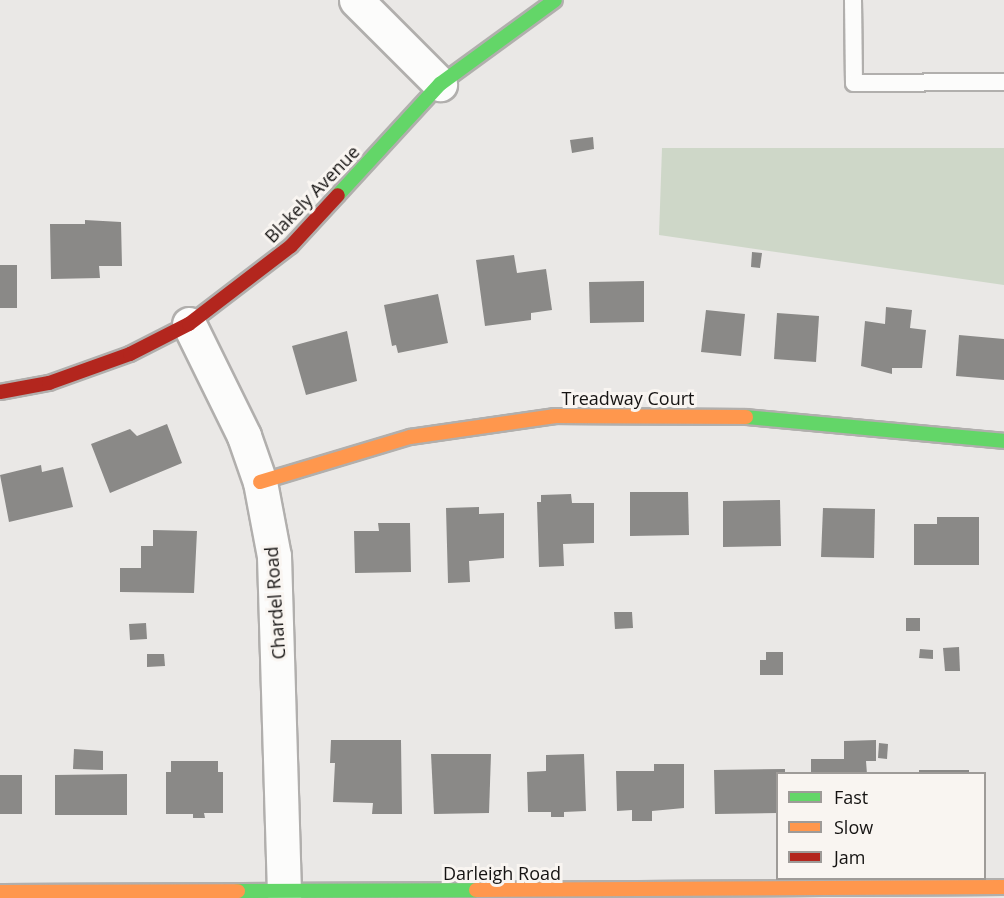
<!DOCTYPE html>
<style>
body{margin:0}
#map{position:relative;width:1004px;height:898px;overflow:hidden;background:#eae8e6;font-family:"Open Sans",sans-serif}
div>[style]{position:absolute}
.green>*{inset:0;background:#ced7c8}
.building>*{inset:0;background:#8a8987}
.roads{filter:drop-shadow(2px 0 #b1afad) drop-shadow(-2px 0 #b1afad) drop-shadow(0 2px #b1afad) drop-shadow(0 -2px #b1afad)}
.lane>*{height:16px;margin:-8px;padding:0 8px;transform-origin:8px;border-radius:8px;background:#fcfcfb}
.street>*{height:33px;margin:-16.5px;padding:0 16.5px;transform-origin:16.5px;border-radius:16.5px;background:#fcfcfb}
.fast>*{height:14px;margin:-7px;padding:0 7px;transform-origin:7px;border-radius:7px;background:#63d668}
.slow>*{height:14px;margin:-7px;padding:0 7px;transform-origin:7px;border-radius:7px;background:#ff974d}
.jam>*{height:14px;margin:-7px;padding:0 7px;transform-origin:7px;border-radius:7px;background:#b3261e}
span{translate:-50% -50%;white-space:nowrap;text-align:center;line-height:1.15;-webkit-text-stroke:6px #f9f5f1;paint-order:stroke}
.street-label{font-size:18px;color:#151312}
.legend{position:absolute;left:776px;top:772px;width:210px;height:108px;box-sizing:border-box;background:#f9f5f1;border:2px solid #9e9b98;margin:0;padding:8px 10px;list-style:none;font-size:18px;color:#151312}
.legend li{display:flex;align-items:center;gap:12px;height:30px}
.legend b{width:30px;border:2px solid #9e9b98}
</style>
<div id="map">
<div class="green">
<div style="clip-path:polygon(662px 148px,1004px 148px,1004px 285px,659px 235px)"></div>
</div>
<div class="building">
<div style="clip-path:polygon(593px 137px,594px 149px,572px 153px,570px 140px)"></div>
<div style="clip-path:polygon(85px 220px,121px 222px,122px 266px,99px 266px,100px 278px,51px 279px,50px 224px,85px 224px)"></div>
<div style="clip-path:polygon(752px 252px,762px 253px,760px 268px,751px 267px)"></div>
<div style="clip-path:polygon(514px 255px,517px 273px,546px 269px,552px 310px,531px 313px,531px 320px,485px 326px,476px 260px)"></div>
<div style="clip-path:polygon(0 265px,17px 265px,17px 308px,0 308px)"></div>
<div style="clip-path:polygon(644px 281px,644px 322px,590px 323px,589px 282px)"></div>
<div style="clip-path:polygon(438px 294px,448px 343px,398px 353px,396px 345px,392px 346px,384px 305px)"></div>
<div style="clip-path:polygon(886px 307px,912px 310px,910px 328px,926px 330px,922px 368px,892px 368px,892px 374px,861px 366px,865px 321px,885px 324px)"></div>
<div style="clip-path:polygon(706px 310px,745px 314px,741px 356px,701px 352px)"></div>
<div style="clip-path:polygon(777px 313px,819px 316px,816px 362px,774px 359px)"></div>
<div style="clip-path:polygon(347px 331px,357px 381px,306px 395px,292px 346px)"></div>
<div style="clip-path:polygon(959px 335px,1004px 339px,1004px 380px,956px 376px)"></div>
<div style="clip-path:polygon(167px 424px,182px 463px,110px 493px,91px 444px,130px 429px,137px 436px)"></div>
<div style="clip-path:polygon(41px 465px,42px 472px,63px 467px,73px 507px,9px 522px,0 475px)"></div>
<div style="clip-path:polygon(630px 492px,688px 492px,689px 535px,630px 536px)"></div>
<div style="clip-path:polygon(571px 494px,572px 503px,594px 503px,594px 543px,563px 544px,564px 566px,539px 567px,537px 502px,541px 502px,541px 495px)"></div>
<div style="clip-path:polygon(780px 500px,781px 546px,723px 547px,723px 501px)"></div>
<div style="clip-path:polygon(479px 507px,479px 514px,504px 513px,504px 558px,469px 561px,470px 582px,448px 583px,446px 508px)"></div>
<div style="clip-path:polygon(823px 508px,875px 509px,874px 558px,821px 557px)"></div>
<div style="clip-path:polygon(937px 517px,979px 517px,979px 565px,914px 565px,914px 524px,937px 524px)"></div>
<div style="clip-path:polygon(378px 523px,410px 523px,411px 572px,355px 573px,354px 531px,379px 531px)"></div>
<div style="clip-path:polygon(153px 530px,197px 531px,194px 593px,120px 592px,120px 568px,141px 568px,141px 546px,153px 546px)"></div>
<div style="clip-path:polygon(614px 612px,632px 612px,633px 628px,615px 629px)"></div>
<div style="clip-path:polygon(906px 618px,920px 618px,920px 631px,906px 631px)"></div>
<div style="clip-path:polygon(146px 623px,147px 639px,130px 640px,129px 624px)"></div>
<div style="clip-path:polygon(959px 647px,960px 671px,945px 671px,943px 648px)"></div>
<div style="clip-path:polygon(920px 649px,933px 650px,933px 659px,919px 658px)"></div>
<div style="clip-path:polygon(766px 652px,783px 652px,783px 675px,760px 675px,760px 660px,766px 660px)"></div>
<div style="clip-path:polygon(147px 654px,164px 654px,165px 666px,147px 667px)"></div>
<div style="clip-path:polygon(331px 740px,401px 740px,402px 814px,372px 814px,373px 803px,333px 802px,335px 763px,330px 763px)"></div>
<div style="clip-path:polygon(876px 740px,876px 761px,866px 761px,867px 774px,811px 774px,811px 759px,844px 759px,844px 741px)"></div>
<div style="clip-path:polygon(879px 743px,888px 744px,887px 759px,878px 758px)"></div>
<div style="clip-path:polygon(74px 749px,103px 751px,103px 770px,73px 769px)"></div>
<div style="clip-path:polygon(431px 754px,491px 754px,489px 813px,434px 814px)"></div>
<div style="clip-path:polygon(584px 754px,586px 811px,564px 812px,564px 817px,551px 817px,551px 812px,528px 812px,527px 772px,546px 771px,546px 755px)"></div>
<div style="clip-path:polygon(171px 761px,218px 761px,218px 772px,223px 772px,223px 813px,204px 813px,205px 818px,193px 818px,193px 814px,166px 814px,166px 772px,171px 772px)"></div>
<div style="clip-path:polygon(654px 764px,684px 764px,684px 808px,652px 811px,652px 821px,632px 821px,632px 810px,617px 811px,616px 771px,654px 771px)"></div>
<div style="clip-path:polygon(785px 769px,785px 774px,778px 774px,778px 813px,715px 814px,714px 770px)"></div>
<div style="clip-path:polygon(919px 770px,969px 770px,969px 774px,919px 774px)"></div>
<div style="clip-path:polygon(127px 774px,127px 815px,55px 815px,55px 775px)"></div>
<div style="clip-path:polygon(0 775px,22px 775px,22px 814px,0 814px)"></div>
</div>
<div class="roads">
<div class="lane">
<div style="left:853px;top:0;width:83px;rotate:89.3deg"></div>
<div style="left:854px;top:83px;width:150px;rotate:-0.4deg"></div>
</div>
<div class="street">
<div style="left:356px;top:0;width:119px;rotate:45deg"></div>
<div style="left:189px;top:324px;width:125px;rotate:63.8deg"></div>
<div style="left:244px;top:436px;width:49px;rotate:70.8deg"></div>
<div style="left:260px;top:482px;width:75px;rotate:79.3deg"></div>
<div style="left:274px;top:556px;width:342px;rotate:88.3deg"></div>
</div>
<div class="fast">
<div style="left:338px;top:195px;width:151px;rotate:-47.4deg"></div>
<div style="left:440px;top:84px;width:142px;rotate:-36.1deg"></div>
<div style="left:746px;top:417px;width:259px;rotate:5.3deg"></div>
<div style="left:238px;top:891px;width:238px;rotate:-0.2deg"></div>
</div>
<div class="slow">
<div style="left:260px;top:482px;width:157px;rotate:-16.7deg"></div>
<div style="left:410px;top:437px;width:147px;rotate:-8.2deg"></div>
<div style="left:555px;top:416px;width:191px;rotate:0.3deg"></div>
<div style="left:476px;top:890px;width:528px;rotate:-0.33deg"></div>
<div style="left:0;top:892px;width:238px;rotate:-0.2deg"></div>
</div>
<div class="jam">
<div style="left:0;top:392px;width:50px;rotate:-10.4deg"></div>
<div style="left:49px;top:383px;width:86px;rotate:-19.7deg"></div>
<div style="left:130px;top:354px;width:66px;rotate:-27deg"></div>
<div style="left:189px;top:324px;width:128px;rotate:-37.4deg"></div>
<div style="left:291px;top:246px;width:69px;rotate:-47.3deg"></div>
</div>
</div>
<div class="street-label">
<span style="left:312px;top:194px;rotate:-46deg">Blakely Avenue</span>
<span style="left:628px;top:398px">Treadway Court</span>
<span style="left:275px;top:603px;rotate:-94deg">Chardel Road</span>
<span style="left:502px;top:873px">Darleigh Road</span>
</div>
<ul class="legend">
<li><b style="height:8px;background:#63d668"></b>Fast</li>
<li><b style="height:8px;background:#ff974d"></b>Slow</li>
<li><b style="height:8px;background:#b3261e"></b>Jam</li>
</ul>
</div>
